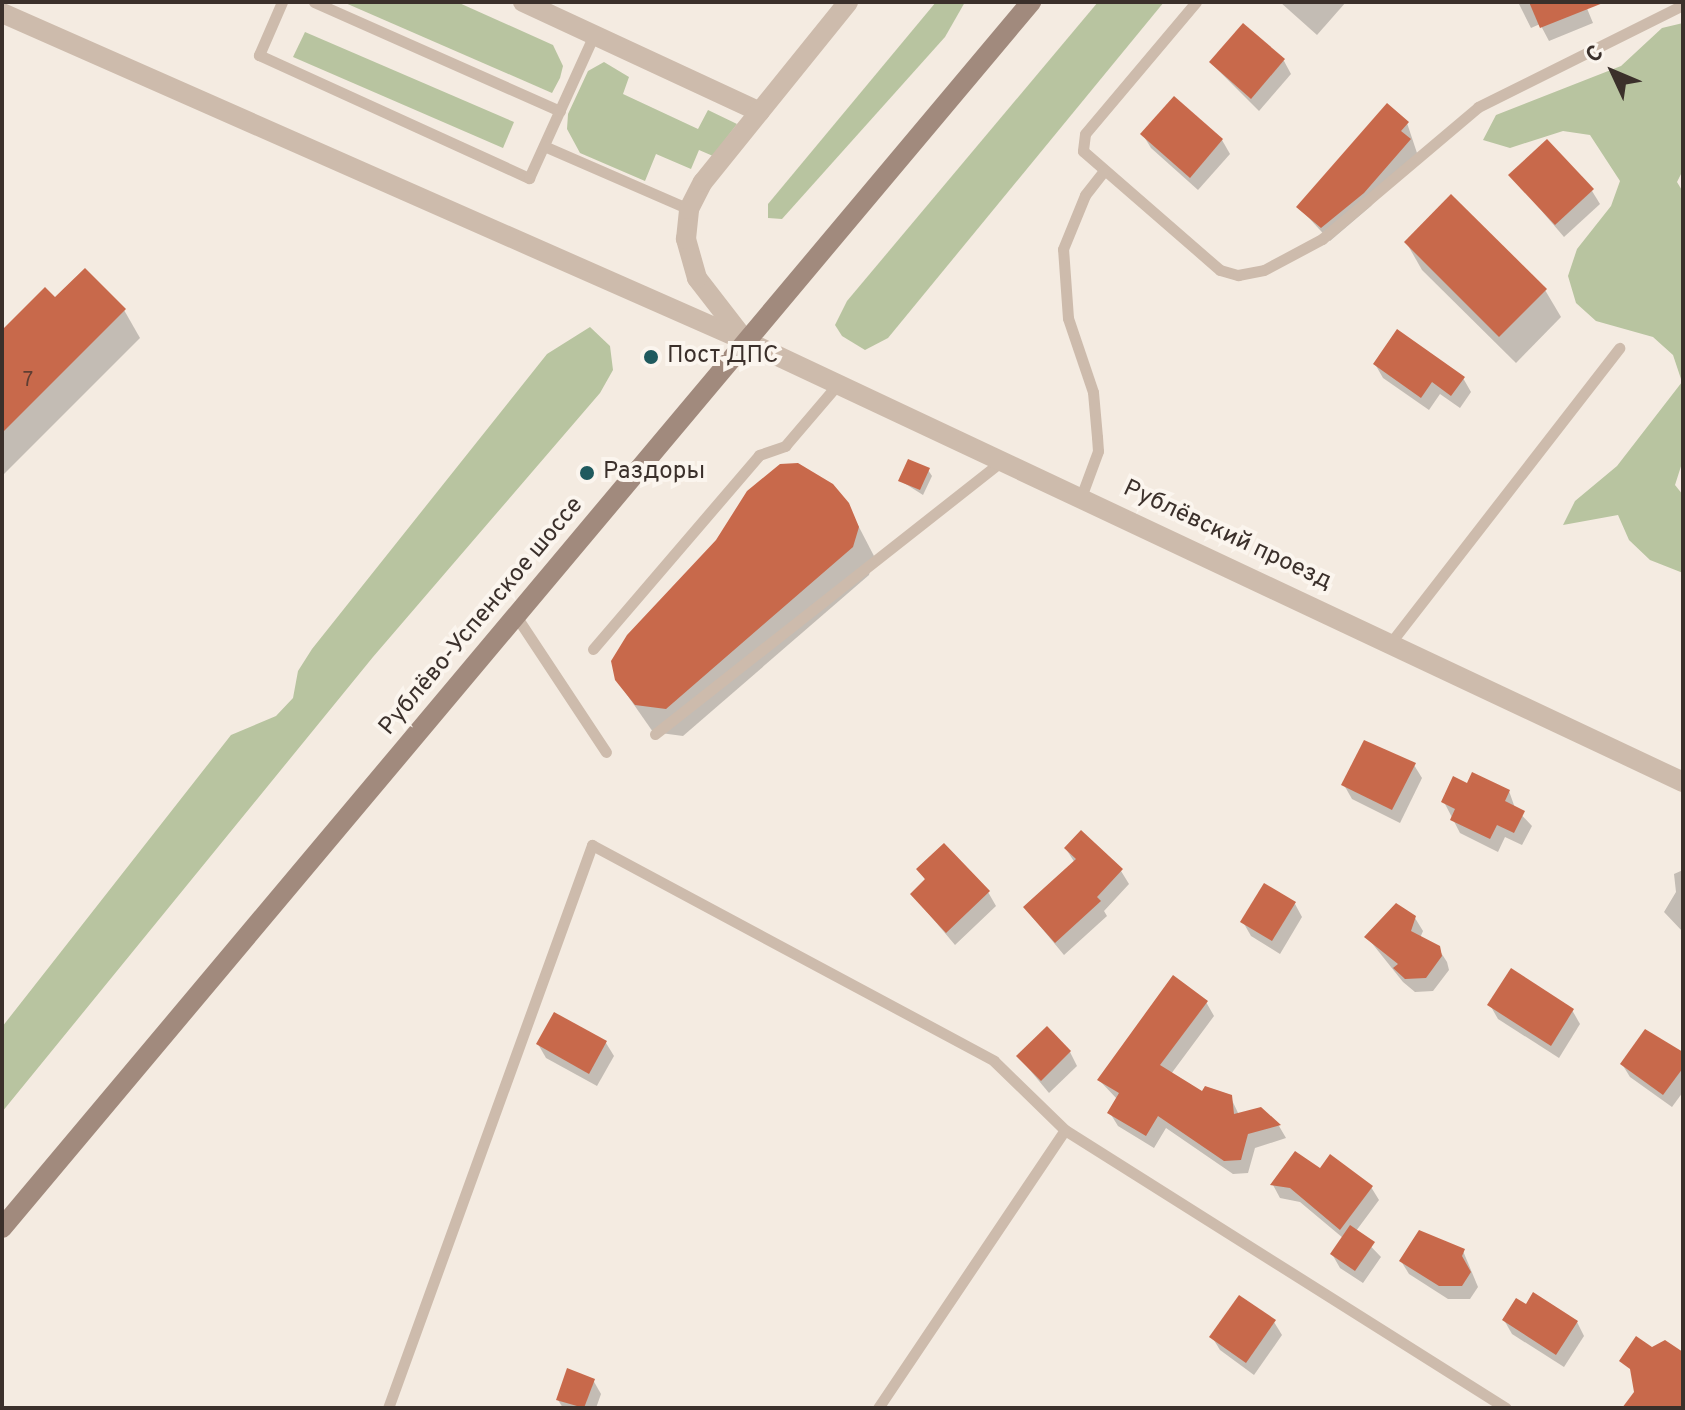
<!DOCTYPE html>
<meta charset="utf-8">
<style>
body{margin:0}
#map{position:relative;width:1685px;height:1410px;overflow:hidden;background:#f4ebe1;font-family:Overpass,sans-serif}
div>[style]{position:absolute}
.green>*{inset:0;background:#b8c4a0}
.shadow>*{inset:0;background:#0003}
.building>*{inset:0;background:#c8694b}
.service>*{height:11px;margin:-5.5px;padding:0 5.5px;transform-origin:5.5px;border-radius:5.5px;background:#cdbbac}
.minor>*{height:20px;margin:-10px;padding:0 10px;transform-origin:10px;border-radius:10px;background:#cdbbac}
.tertiary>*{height:20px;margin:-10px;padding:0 10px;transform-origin:10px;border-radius:10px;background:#cdbbac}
.secondary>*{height:20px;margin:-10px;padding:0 10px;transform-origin:10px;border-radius:10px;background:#a18a7d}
.dots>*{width:22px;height:22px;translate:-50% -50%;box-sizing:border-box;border:4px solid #fbf5ee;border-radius:50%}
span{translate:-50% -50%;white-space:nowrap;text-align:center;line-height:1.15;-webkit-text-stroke:8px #fbf5ee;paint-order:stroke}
.number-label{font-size:20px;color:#5e3e33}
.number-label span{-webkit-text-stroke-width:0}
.poi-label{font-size:24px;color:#3b302b}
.left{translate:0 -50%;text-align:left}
.street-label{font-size:24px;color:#3b302b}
.frame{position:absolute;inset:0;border:4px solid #3b302b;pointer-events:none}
.north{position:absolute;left:1573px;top:32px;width:80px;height:80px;-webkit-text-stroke:6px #fbf5ee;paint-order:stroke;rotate:314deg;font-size:22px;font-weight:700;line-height:32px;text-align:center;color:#3b302b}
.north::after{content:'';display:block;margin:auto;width:28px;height:36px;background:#3b302b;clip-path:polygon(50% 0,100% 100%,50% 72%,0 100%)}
</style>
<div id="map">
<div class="green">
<div style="clip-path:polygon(343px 2px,457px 2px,553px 45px,563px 66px,560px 78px,552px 93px)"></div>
<div style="clip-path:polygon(936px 2px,965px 2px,945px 37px,782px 219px,768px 218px,768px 204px)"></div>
<div style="clip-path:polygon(1098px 2px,1164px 2px,888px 338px,865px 350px,842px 336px,835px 325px,847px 301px)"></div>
<div style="clip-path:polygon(1683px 23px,1683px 170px,1677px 182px,1683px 192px,1683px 460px,1675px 485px,1683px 495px,1683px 573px,1650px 560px,1629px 540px,1618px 515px,1563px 525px,1575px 501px,1617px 466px,1682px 382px,1673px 355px,1653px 337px,1596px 321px,1576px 303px,1568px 276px,1577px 249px,1611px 206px,1620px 181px,1590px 135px,1563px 131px,1510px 148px,1483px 140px,1496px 115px,1621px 66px,1662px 28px)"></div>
<div style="clip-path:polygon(305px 32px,514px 122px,503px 148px,293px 57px)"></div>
<div style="clip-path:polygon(604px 62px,629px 77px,623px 94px,698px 129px,708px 110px,737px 124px,713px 156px,699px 150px,691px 169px,656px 154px,645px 181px,580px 153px,567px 129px,568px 114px,588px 71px)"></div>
<div style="clip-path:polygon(590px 327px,610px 346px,613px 370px,600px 393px,373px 657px,2px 1112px,2px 1027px,231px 735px,276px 716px,293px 698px,298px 671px,312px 649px,547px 354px)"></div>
</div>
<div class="shadow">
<div style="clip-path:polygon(1280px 2px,1346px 2px,1317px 35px)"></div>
<div style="clip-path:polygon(1518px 2px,1592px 2px,1586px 6px,1593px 23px,1549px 41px,1540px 24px,1531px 28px)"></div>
<div style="clip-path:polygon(1284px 61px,1291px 74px,1259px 111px,1211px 63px)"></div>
<div style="clip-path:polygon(1407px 123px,1417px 153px,1371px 206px,1330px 241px,1299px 207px)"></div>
<div style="clip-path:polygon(1143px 135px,1222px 140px,1230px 154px,1198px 190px,1151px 148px)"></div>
<div style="clip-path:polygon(1511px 175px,1592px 191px,1600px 204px,1564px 237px)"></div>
<div style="clip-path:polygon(1406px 242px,1545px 290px,1561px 317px,1516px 363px,1422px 270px)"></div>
<div style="clip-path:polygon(55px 300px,124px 310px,140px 338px,2px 476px,2px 333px)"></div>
<div style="clip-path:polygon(1375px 364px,1463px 378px,1471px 392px,1460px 408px,1440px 394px,1429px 410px,1383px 378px)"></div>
<div style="clip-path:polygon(928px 470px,932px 476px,923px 495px,901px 481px)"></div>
<div style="clip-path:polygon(847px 504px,874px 556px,869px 575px,683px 736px,653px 732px,616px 679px)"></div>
<div style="clip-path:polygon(1414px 765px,1422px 778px,1400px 823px,1352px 799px,1344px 785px)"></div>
<div style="clip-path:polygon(1468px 785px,1509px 791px,1515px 808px,1532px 826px,1522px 845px,1505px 837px,1498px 852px,1460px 833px,1444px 802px)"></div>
<div style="clip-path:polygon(1066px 849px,1121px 871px,1129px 884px,1104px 911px,1107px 916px,1064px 955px,1025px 908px,1075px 863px)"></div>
<div style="clip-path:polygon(919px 870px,988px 892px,996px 906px,955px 945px,912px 894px,926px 881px)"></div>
<div style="clip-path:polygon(1683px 870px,1683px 932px,1664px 912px,1676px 892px,1674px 874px)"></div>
<div style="clip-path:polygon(1295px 904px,1302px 917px,1280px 954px,1251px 936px,1243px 922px)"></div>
<div style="clip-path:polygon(1415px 918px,1423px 931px,1420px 938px,1438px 948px,1447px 962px,1449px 970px,1433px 991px,1415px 992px,1403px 982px,1367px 937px)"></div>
<div style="clip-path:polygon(1206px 1002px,1214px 1016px,1171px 1074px,1203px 1094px,1230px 1096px,1239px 1115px,1260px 1109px,1279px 1126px,1286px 1138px,1255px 1148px,1248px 1173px,1233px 1174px,1166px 1128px,1154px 1148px,1118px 1126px,1110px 1113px,1118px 1100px,1099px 1080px)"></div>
<div style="clip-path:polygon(1490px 1005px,1572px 1010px,1580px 1024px,1559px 1058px,1498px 1019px)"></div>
<div style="clip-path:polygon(606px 1043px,614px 1056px,597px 1086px,546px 1058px,538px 1044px)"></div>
<div style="clip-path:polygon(1070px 1052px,1077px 1066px,1049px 1093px,1019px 1057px)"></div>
<div style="clip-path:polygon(1683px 1055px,1683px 1092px,1672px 1107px,1630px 1077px,1622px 1064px)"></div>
<div style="clip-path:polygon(1273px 1185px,1371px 1187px,1379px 1200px,1356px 1231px,1381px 1257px,1363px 1283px,1340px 1268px,1332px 1254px,1343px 1238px,1300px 1202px,1280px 1198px)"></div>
<div style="clip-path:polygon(1463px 1251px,1478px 1287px,1470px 1299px,1448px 1299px,1409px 1274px,1401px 1261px)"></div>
<div style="clip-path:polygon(1527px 1306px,1577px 1322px,1584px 1336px,1564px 1367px,1512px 1334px,1504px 1320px)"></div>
<div style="clip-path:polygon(1274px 1322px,1282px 1335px,1254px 1375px,1220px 1350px,1212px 1337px)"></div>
<div style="clip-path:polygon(593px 1380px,601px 1394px,596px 1408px,563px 1408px,558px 1400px)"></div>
</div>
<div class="building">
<div style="clip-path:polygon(1529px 2px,1603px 2px,1603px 3px,1540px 28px)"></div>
<div style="clip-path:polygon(1243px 23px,1285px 59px,1251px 99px,1209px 62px)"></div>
<div style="clip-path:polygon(1174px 96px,1223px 139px,1190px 178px,1140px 134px)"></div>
<div style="clip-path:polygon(1387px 103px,1409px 122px,1401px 131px,1411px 139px,1364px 193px,1321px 228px,1296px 207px)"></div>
<div style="clip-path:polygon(1547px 139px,1594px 189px,1555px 225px,1508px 175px)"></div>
<div style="clip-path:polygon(1451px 194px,1547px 289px,1499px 337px,1404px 242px)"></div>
<div style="clip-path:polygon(85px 268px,126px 309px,2px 433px,2px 330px,45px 287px,55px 297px)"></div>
<div style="clip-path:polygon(1397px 329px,1465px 377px,1451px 396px,1432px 382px,1421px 398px,1373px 364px)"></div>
<div style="clip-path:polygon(908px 459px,930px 468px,920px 490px,898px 481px)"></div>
<div style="clip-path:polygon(798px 463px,833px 484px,849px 503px,859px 527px,853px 547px,666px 709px,635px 705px,615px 680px,611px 661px,627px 635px,716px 540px,747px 491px,780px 464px)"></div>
<div style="clip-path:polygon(1364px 740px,1416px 763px,1392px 810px,1341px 785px)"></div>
<div style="clip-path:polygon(1472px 772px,1510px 790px,1505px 801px,1525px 811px,1514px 833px,1497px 825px,1490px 839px,1450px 820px,1455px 809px,1441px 802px,1453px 776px,1467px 783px)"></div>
<div style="clip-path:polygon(1081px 830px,1123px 869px,1097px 897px,1101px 901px,1055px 943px,1023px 907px,1076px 859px,1064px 848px)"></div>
<div style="clip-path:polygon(944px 843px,990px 891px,946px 933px,910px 894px,925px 879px,916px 869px)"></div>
<div style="clip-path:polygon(1264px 883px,1296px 902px,1272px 941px,1240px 922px)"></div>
<div style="clip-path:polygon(1396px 903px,1416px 916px,1411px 931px,1440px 946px,1442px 956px,1426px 978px,1405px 979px,1393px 968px,1398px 964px,1364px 937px)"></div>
<div style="clip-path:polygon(1511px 968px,1574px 1009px,1551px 1046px,1487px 1005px)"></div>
<div style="clip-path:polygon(1173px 975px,1208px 1001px,1160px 1065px,1202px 1091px,1205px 1086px,1232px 1095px,1234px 1114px,1261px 1107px,1281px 1125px,1248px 1134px,1241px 1160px,1224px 1161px,1158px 1116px,1146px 1136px,1107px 1113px,1119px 1093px,1097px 1080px)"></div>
<div style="clip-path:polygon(554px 1012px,607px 1041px,589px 1074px,536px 1044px)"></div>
<div style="clip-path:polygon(1047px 1026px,1071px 1051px,1041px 1081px,1016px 1056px)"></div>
<div style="clip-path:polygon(1645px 1029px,1683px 1052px,1683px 1068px,1663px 1095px,1620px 1064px)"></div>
<div style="clip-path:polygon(1295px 1151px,1320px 1168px,1330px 1154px,1373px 1186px,1340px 1230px,1290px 1188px,1270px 1185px)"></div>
<div style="clip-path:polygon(1350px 1225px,1375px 1242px,1355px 1271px,1330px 1254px)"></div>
<div style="clip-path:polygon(1419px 1230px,1465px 1249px,1462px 1256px,1471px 1272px,1462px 1286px,1439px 1286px,1399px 1261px)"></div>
<div style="clip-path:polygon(1533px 1292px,1578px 1321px,1556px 1355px,1502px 1320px,1516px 1298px,1526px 1304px)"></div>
<div style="clip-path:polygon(1239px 1295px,1276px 1320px,1246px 1363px,1209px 1337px)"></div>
<div style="clip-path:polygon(1636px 1336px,1652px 1347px,1665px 1340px,1683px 1352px,1683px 1408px,1622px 1408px,1634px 1392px,1630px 1369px,1619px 1361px)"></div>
<div style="clip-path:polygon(567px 1368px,595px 1379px,584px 1408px,556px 1400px)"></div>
</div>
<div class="service">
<div style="left:282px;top:2px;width:58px;rotate:113.5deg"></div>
<div style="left:259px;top:55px;width:297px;rotate:24.5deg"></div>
<div style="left:529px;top:178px;width:157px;rotate:-65.6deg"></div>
<div style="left:314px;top:2px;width:269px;rotate:23.9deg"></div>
<div style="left:1196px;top:2px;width:172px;rotate:130.1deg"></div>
<div style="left:1085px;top:134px;width:17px;rotate:97deg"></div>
<div style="left:1083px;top:151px;width:181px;rotate:41deg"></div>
<div style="left:1220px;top:270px;width:19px;rotate:16deg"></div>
<div style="left:1238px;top:275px;width:26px;rotate:-11deg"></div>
<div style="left:1264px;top:270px;width:66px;rotate:-28.1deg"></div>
<div style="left:1322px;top:239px;width:204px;rotate:-40.2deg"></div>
<div style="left:1478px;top:107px;width:229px;rotate:-26.5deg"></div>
<div style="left:544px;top:146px;width:158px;rotate:23.5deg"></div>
<div style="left:1081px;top:497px;width:49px;rotate:-69.7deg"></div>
<div style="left:1098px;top:451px;width:14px;rotate:-94deg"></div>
<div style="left:1097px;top:437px;width:45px;rotate:-95.1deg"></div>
<div style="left:1093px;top:392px;width:78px;rotate:-108.7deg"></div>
<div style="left:1068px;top:318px;width:69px;rotate:-94.1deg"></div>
<div style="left:1063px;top:249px;width:58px;rotate:-67.8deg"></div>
<div style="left:1085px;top:195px;width:31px;rotate:-52deg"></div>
<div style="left:516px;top:616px;width:163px;rotate:56.5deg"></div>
<div style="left:1392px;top:641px;width:371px;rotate:-52.2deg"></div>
<div style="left:593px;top:649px;width:255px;rotate:-49.4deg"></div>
<div style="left:759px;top:455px;width:28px;rotate:-19deg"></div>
<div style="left:785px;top:446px;width:82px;rotate:-49.5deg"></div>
<div style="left:655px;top:734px;width:443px;rotate:-38.2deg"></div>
<div style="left:388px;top:1408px;width:599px;rotate:-70.08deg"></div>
<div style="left:592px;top:845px;width:456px;rotate:28.2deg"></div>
<div style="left:994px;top:1061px;width:99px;rotate:44.2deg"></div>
<div style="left:1065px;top:1130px;width:521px;rotate:32.23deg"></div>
<div style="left:878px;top:1408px;width:335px;rotate:-56.1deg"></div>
</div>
<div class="minor">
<div style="left:523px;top:2px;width:261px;rotate:24.9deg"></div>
<div style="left:2px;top:13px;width:815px;rotate:23.8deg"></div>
<div style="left:741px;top:335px;width:72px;rotate:-127.7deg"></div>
<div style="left:697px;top:278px;width:41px;rotate:-105.8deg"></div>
<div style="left:686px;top:239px;width:30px;rotate:-84deg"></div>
<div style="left:689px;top:209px;width:30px;rotate:-63deg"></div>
<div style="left:703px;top:182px;width:231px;rotate:-51.1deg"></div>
</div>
<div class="tertiary">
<div style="left:748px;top:342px;width:1033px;rotate:25.2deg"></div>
</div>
<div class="secondary">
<div style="left:2px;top:1228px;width:1601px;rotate:-49.99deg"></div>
</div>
<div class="dots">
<div style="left:651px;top:357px;background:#1f5a5e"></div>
<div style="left:587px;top:473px;background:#1f5a5e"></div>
</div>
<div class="number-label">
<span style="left:28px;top:381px">7</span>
</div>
<div class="poi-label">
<span class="left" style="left:667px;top:357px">Пост ДПС</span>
<span class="left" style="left:603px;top:473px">Раздоры</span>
</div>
<div class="street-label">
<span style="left:1227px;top:536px;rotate:25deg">Рублёвский проезд</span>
<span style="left:482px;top:617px;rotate:-50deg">Рублёво-Успенское шоссе</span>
</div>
<div class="frame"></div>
<div class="north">С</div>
</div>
